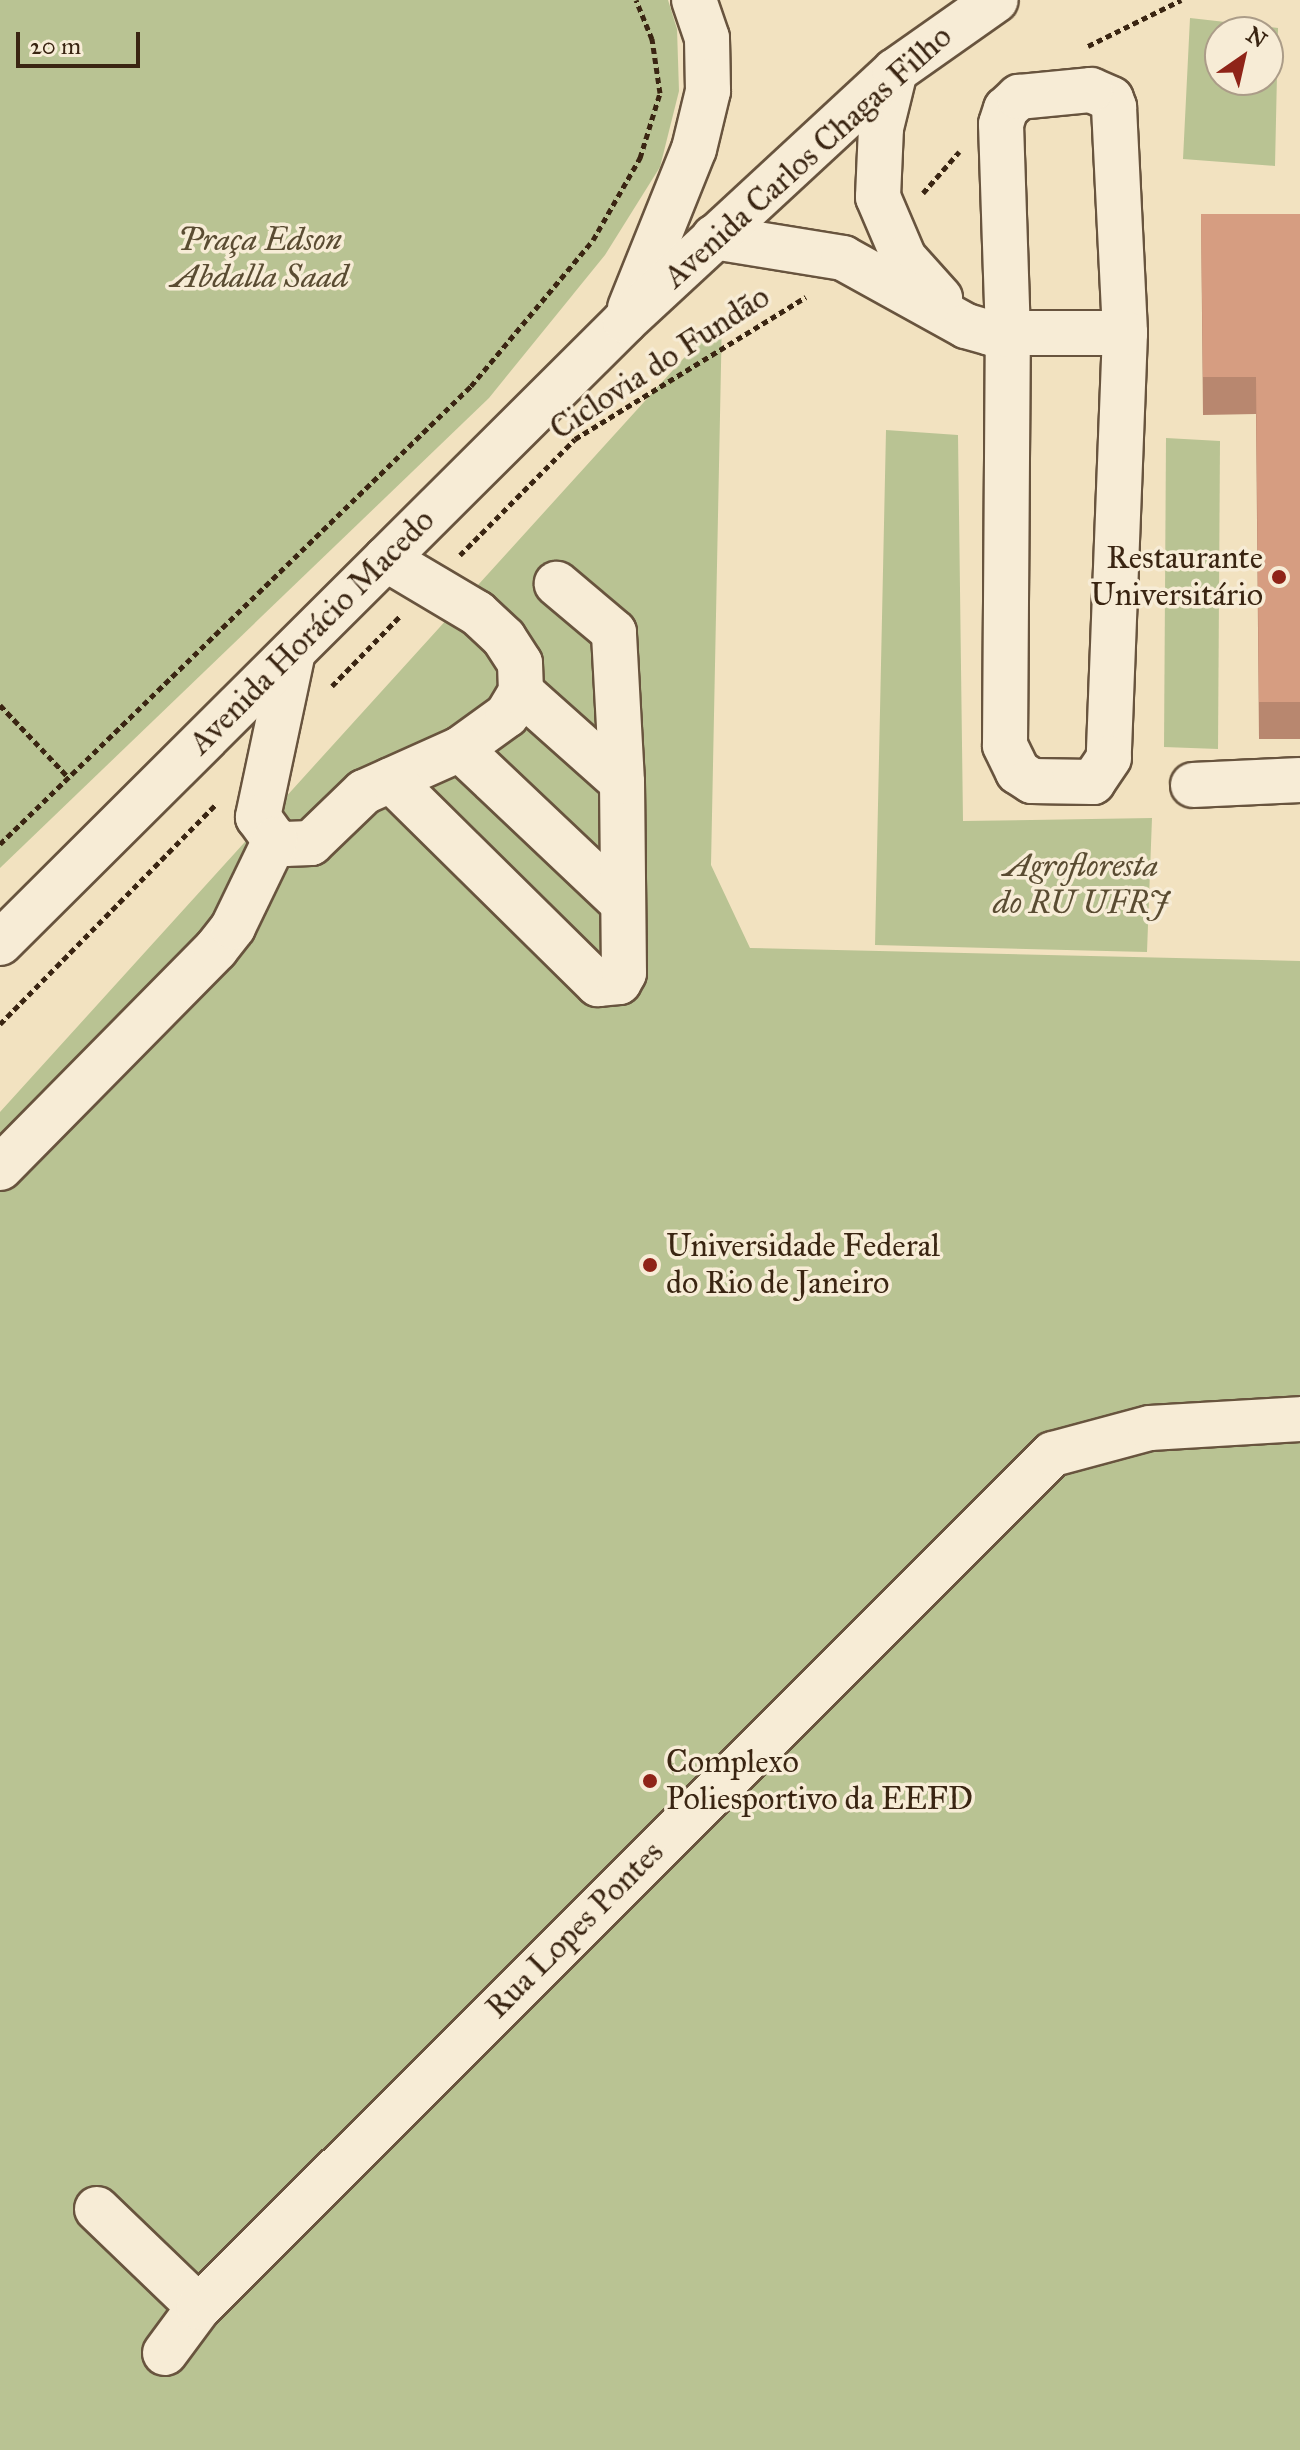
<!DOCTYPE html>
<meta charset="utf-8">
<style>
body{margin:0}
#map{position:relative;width:1300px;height:2450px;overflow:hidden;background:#f2e2c0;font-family:"IM FELL Great Primer",serif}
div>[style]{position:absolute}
.green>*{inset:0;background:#b9c393}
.path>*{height:5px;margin-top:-2.5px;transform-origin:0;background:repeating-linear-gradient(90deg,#3a2512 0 6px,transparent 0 10px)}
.roads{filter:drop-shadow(2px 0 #68543e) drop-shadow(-2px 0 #68543e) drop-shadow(0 2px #68543e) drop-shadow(0 -2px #68543e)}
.minor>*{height:44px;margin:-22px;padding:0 22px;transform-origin:22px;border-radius:22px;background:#f7ecd6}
.wall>*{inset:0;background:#b8876f}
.building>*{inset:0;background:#d69d81}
.dots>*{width:22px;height:22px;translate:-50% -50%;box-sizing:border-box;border:4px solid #f7ecd6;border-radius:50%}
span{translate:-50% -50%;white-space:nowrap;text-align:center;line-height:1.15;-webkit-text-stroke:7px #f7ecd6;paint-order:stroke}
.street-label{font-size:32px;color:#3a2512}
.park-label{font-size:32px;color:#5a4c32;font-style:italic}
.poi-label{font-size:32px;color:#3a2512}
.right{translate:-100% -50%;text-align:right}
.left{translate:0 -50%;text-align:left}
.north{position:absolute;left:1204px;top:16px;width:80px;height:80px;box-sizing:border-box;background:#f7ecd6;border:2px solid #ab9c88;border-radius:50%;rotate:34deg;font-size:22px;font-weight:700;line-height:32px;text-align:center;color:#3a2512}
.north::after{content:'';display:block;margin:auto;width:28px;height:36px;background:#8f2418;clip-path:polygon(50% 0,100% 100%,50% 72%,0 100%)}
.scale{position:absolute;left:16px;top:32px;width:124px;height:36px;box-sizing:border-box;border:4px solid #3a2512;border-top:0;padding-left:10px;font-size:24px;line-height:28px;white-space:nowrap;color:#3a2512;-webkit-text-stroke:6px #f7ecd6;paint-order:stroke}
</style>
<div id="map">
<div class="green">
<div style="clip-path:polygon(0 0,668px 0,677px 29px,679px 91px,660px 167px,605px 255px,489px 398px,0 868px)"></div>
<div style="clip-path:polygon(evenodd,1190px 18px,1278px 28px,1275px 166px,1183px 159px,1190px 18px,1220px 32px,1268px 32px,1268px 80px,1220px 80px,1220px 32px)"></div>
<div style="clip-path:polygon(722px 316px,711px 865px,750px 948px,1300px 961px,1300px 2450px,0 2450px,0 1112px)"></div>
<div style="clip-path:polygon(886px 430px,958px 435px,963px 821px,1152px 818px,1147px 952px,875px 945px)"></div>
<div style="clip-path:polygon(1166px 438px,1220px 441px,1218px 749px,1164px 747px)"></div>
</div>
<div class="path">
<div style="left:1088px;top:46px;width:104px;rotate:-26.3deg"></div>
<div style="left:923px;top:193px;width:55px;rotate:-48.7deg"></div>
<div style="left:460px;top:555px;width:163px;rotate:-45.2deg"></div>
<div style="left:575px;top:439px;width:271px;rotate:-31.6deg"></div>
<div style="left:332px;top:686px;width:98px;rotate:-45.8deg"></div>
<div style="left:0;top:705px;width:99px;rotate:46.6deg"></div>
<div style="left:0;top:844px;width:657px;rotate:-44.2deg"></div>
<div style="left:471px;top:386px;width:190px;rotate:-50.1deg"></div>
<div style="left:593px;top:240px;width:95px;rotate:-60.2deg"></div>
<div style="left:640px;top:158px;width:68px;rotate:-72.9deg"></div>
<div style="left:660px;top:93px;width:55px;rotate:-98.4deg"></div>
<div style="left:652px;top:39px;width:42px;rotate:-112.3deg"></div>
<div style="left:0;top:1024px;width:307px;rotate:-45.5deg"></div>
</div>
<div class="roads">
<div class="minor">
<div style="left:895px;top:71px;width:59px;rotate:103.8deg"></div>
<div style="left:881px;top:128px;width:69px;rotate:92.5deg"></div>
<div style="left:878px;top:197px;width:66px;rotate:66.9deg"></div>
<div style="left:904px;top:258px;width:54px;rotate:48deg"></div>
<div style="left:1091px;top:90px;width:22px;rotate:24deg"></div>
<div style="left:1111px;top:99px;width:9px;rotate:69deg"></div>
<div style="left:1114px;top:107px;width:226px;rotate:87.2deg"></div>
<div style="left:1125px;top:333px;width:425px;rotate:92.2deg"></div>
<div style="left:1109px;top:758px;width:29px;rotate:124deg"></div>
<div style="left:1093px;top:782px;width:61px;rotate:-179.1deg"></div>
<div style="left:1032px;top:781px;width:17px;rotate:-147deg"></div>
<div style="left:1018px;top:772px;width:30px;rotate:-116deg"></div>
<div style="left:1005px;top:745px;width:410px;rotate:-89.6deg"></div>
<div style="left:1008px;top:335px;width:211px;rotate:-91.9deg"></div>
<div style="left:1001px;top:124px;width:16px;rotate:-72deg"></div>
<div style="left:1006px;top:109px;width:18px;rotate:-43deg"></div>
<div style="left:1019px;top:97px;width:72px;rotate:-5.6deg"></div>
<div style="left:714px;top:237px;width:131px;rotate:9.2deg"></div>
<div style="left:843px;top:258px;width:141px;rotate:28.9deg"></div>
<div style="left:966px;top:326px;width:25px;rotate:16deg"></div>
<div style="left:990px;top:333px;width:135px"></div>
<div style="left:630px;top:308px;width:171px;rotate:-68.1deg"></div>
<div style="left:694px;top:149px;width:60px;rotate:-76.4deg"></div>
<div style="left:708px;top:91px;width:53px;rotate:-91.1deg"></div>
<div style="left:707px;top:38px;width:40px;rotate:-108.9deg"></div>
<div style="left:293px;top:652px;width:169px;rotate:102deg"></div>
<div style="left:258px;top:817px;width:29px;rotate:54deg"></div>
<div style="left:275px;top:840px;width:11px;rotate:22deg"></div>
<div style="left:285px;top:844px;width:26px;rotate:-2deg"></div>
<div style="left:311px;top:843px;width:74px;rotate:-43.9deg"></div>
<div style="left:364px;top:792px;width:105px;rotate:-24.1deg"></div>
<div style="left:460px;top:749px;width:58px;rotate:-35.9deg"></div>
<div style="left:507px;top:715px;width:27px;rotate:-59deg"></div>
<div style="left:521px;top:692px;width:29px;rotate:-92deg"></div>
<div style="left:520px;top:663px;width:30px;rotate:-123deg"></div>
<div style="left:504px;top:638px;width:37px;rotate:-137deg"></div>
<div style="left:477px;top:613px;width:106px;rotate:-149.3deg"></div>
<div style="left:521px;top:692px;width:135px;rotate:41.7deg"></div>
<div style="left:460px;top:749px;width:224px;rotate:43.4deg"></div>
<div style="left:391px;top:780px;width:291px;rotate:44.6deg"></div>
<div style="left:598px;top:984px;width:21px;rotate:-5deg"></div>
<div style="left:619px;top:982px;width:10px;rotate:-61deg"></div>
<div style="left:624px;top:973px;width:191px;rotate:-90.6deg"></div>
<div style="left:622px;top:782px;width:150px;rotate:-93.1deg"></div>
<div style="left:614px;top:632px;width:75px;rotate:-139.9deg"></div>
<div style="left:1193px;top:785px;width:107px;rotate:-2.7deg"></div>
<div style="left:0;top:943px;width:882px;rotate:-44.86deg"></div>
<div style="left:625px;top:321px;width:368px;rotate:-42.8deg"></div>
<div style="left:895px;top:71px;width:123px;rotate:-35.1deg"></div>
<div style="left:0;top:1168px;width:308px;rotate:-45.4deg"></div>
<div style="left:216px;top:949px;width:28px;rotate:-52deg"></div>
<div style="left:233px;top:927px;width:97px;rotate:-64.2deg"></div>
<div style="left:97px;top:2209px;width:141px;rotate:43.9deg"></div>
<div style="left:165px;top:2353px;width:57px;rotate:-53.5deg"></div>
<div style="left:199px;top:2307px;width:1207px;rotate:-44.97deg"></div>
<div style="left:1053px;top:1454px;width:100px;rotate:-15deg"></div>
<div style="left:1150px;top:1428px;width:150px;rotate:-3.4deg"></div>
</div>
</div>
<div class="wall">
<div style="clip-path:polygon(1201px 214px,1300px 214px,1300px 739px,1259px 739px,1256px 414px,1203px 415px)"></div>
</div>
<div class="building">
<div style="clip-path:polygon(1201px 214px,1300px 214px,1300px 702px,1259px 702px,1256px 377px,1203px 377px)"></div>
</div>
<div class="dots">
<div style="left:1279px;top:577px;background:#8f2418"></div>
<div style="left:650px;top:1265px;background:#8f2418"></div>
<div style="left:650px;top:1781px;background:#8f2418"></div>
</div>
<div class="street-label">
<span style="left:808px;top:157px;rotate:-42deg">Avenida Carlos Chagas Filho</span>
<span style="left:660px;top:363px;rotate:-33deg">Ciclovia do Fundão</span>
<span style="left:312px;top:632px;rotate:-45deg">Avenida Horácio Macedo</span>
<span style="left:575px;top:1930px;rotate:-45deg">Rua Lopes Pontes</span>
</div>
<div class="park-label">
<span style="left:260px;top:259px">Praça Edson<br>Abdalla Saad</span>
<span style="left:1081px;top:885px">Agrofloresta<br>do RU UFRJ</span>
</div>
<div class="poi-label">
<span class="right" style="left:1263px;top:577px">Restaurante<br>Universitário</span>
<span class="left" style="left:666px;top:1265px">Universidade Federal<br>do Rio de Janeiro</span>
<span class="left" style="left:666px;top:1781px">Complexo<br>Poliesportivo da EEFD</span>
</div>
<div class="north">N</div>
<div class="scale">20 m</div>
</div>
